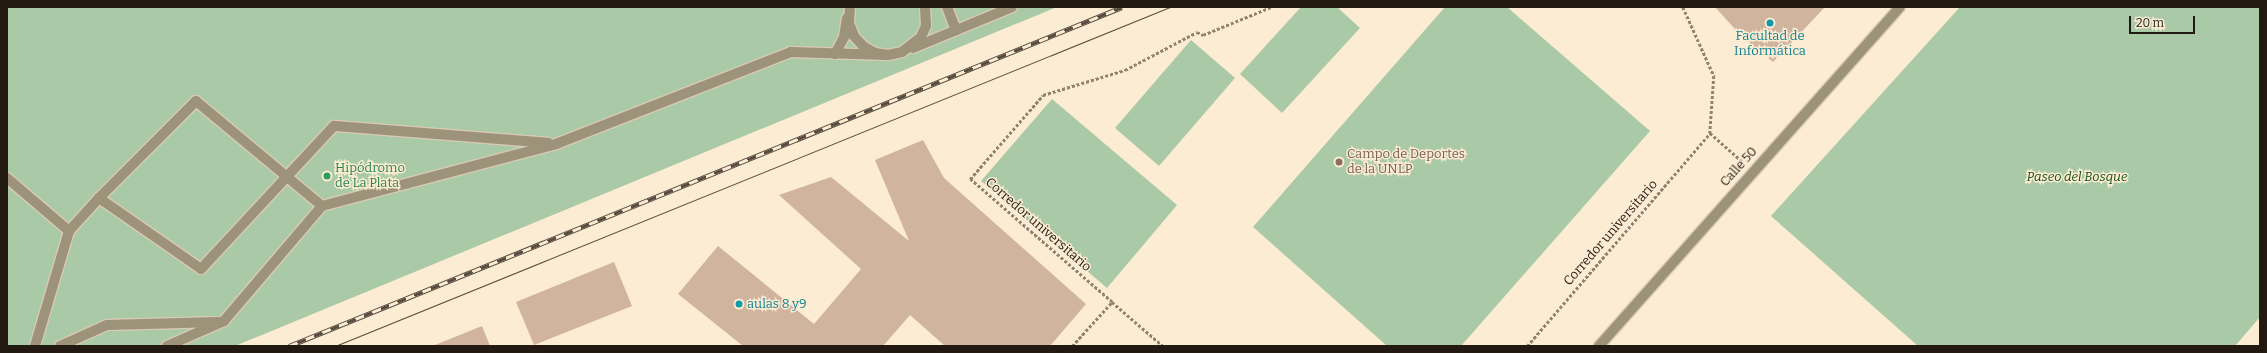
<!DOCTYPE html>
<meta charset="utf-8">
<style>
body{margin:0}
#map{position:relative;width:2267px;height:353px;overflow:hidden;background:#fcecd4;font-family:Bitter,serif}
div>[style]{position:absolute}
.green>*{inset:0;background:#aacaa7}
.building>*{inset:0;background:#d0b49e}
.path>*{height:2.5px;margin-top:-1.25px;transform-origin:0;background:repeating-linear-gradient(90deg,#8f8372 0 3px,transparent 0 5px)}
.roads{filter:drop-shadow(1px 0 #d9cab5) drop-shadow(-1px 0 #d9cab5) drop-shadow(0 1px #d9cab5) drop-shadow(0 -1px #d9cab5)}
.lane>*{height:10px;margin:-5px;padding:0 5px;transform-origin:5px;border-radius:5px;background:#9d927a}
.street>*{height:10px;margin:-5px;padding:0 5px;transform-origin:5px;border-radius:5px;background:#9d927a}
.tram>*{height:1px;margin:-0.5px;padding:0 0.5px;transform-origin:0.5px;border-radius:0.5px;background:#564c3f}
.rail>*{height:4.5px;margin-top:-2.25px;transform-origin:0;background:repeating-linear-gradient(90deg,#fcecd4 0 9px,#564c3f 0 18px);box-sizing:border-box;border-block:1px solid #564c3f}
.dots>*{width:11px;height:11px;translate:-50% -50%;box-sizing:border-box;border:2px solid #fcecd4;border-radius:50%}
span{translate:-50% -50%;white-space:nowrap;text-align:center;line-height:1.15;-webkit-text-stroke:3px #fcecd4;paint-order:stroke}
.culture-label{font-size:13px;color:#0d838f}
.left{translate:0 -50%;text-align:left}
.education-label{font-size:13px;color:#785e54}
.street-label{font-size:13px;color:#221a10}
.leisure-label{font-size:13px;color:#27864d}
.park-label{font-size:13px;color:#155113;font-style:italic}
.frame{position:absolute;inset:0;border:8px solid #221a10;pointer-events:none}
.scale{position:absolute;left:2129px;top:16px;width:66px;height:18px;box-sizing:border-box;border:2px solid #221a10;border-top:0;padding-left:5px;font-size:12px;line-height:14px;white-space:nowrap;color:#221a10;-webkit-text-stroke:3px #fcecd4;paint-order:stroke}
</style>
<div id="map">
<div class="green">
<div style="clip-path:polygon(7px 7px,1057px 7px,235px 346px,7px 346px)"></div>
<div style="clip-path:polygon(1301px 7px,1337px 7px,1360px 28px,1282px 113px,1240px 74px)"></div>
<div style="clip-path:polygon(1445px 7px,1507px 7px,1650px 131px,1461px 346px,1387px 346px,1253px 227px)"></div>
<div style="clip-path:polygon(1960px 7px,2260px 7px,2260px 317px,2235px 346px,1918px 346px,1771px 216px)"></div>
<div style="clip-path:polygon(1191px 40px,1235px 78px,1159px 166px,1115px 128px)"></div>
<div style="clip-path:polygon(1052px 99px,1177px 205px,1107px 288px,981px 181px)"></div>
</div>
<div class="building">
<div style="clip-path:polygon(1715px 7px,1825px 7px,1773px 62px,1744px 39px)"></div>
<div style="clip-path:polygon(923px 140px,944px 178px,1086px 304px,1050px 346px,945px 346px,910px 315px,883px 346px,743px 346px,678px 294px,718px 246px,814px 324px,861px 269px,779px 195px,831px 177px,909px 241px,875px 160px)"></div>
<div style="clip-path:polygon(614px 262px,632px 306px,534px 345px,516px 302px)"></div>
<div style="clip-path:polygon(482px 326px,490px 346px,435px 346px,435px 345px)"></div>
</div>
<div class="path">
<div style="left:1683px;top:7px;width:76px;rotate:65.8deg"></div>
<div style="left:1714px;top:76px;width:57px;rotate:94deg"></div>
<div style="left:1112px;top:302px;width:188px;rotate:-139.1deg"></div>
<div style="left:970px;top:179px;width:111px;rotate:-49deg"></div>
<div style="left:1043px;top:95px;width:86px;rotate:-17deg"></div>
<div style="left:1125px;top:70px;width:81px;rotate:-27.8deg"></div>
<div style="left:1197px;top:32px;width:7px;rotate:27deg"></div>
<div style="left:1203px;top:35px;width:74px;rotate:-22.4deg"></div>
<div style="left:1072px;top:346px;width:59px;rotate:-47.7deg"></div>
<div style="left:1112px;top:302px;width:67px;rotate:40.8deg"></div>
<div style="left:1527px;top:346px;width:281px;rotate:-49.3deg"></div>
<div style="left:1710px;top:133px;width:43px;rotate:41.2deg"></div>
</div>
<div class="roads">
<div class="lane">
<div style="left:850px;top:7px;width:16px;rotate:94deg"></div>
<div style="left:849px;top:23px;width:14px;rotate:69deg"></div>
<div style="left:854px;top:36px;width:13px;rotate:48deg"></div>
<div style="left:863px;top:46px;width:14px;rotate:30deg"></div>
<div style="left:875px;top:53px;width:13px;rotate:9deg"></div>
<div style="left:888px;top:55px;width:14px;rotate:-12deg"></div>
<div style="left:902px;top:52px;width:24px;rotate:-38deg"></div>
<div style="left:921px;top:37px;width:12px;rotate:-66deg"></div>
<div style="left:926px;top:26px;width:19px;rotate:-93deg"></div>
<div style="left:947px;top:7px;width:25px;rotate:69deg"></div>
<div style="left:913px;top:48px;width:107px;rotate:-22.5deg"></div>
<div style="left:835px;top:54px;width:19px;rotate:-62deg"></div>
<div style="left:844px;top:37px;width:19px;rotate:-81deg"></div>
<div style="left:7px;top:178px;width:82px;rotate:40.5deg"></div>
<div style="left:99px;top:198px;width:124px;rotate:34.8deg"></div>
<div style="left:201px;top:269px;width:195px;rotate:-47.1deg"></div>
<div style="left:334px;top:126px;width:215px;rotate:4.5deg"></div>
<div style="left:35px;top:346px;width:120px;rotate:-73.5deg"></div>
<div style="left:69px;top:231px;width:45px;rotate:-47.7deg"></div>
<div style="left:99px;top:198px;width:137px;rotate:-45deg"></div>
<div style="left:196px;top:101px;width:164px;rotate:39.8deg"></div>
<div style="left:60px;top:346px;width:51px;rotate:-24.1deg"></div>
<div style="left:107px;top:325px;width:111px;rotate:-1.5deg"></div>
<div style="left:167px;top:346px;width:62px;rotate:-23.7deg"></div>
<div style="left:224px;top:321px;width:151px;rotate:-49.6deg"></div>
<div style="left:322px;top:206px;width:242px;rotate:-14.8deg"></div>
<div style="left:556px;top:144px;width:252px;rotate:-21.4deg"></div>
<div style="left:791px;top:52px;width:97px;rotate:1.8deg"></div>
</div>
<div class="street">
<div style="left:1599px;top:346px;width:453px;rotate:-48.4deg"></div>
</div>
</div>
<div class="tram">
<div style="left:335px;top:346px;width:901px;rotate:-22.1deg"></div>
</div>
<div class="rail">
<div style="left:289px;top:346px;width:899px;rotate:-22.14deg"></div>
</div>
<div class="dots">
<div style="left:1770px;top:23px;background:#0f9aa8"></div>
<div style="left:1339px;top:162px;background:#8d6e63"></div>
<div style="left:327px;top:176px;background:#2e9e5b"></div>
<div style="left:739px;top:304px;background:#0f9aa8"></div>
</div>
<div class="culture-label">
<span style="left:1770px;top:44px">Facultad de<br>Informática</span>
<span class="left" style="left:747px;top:304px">aulas 8 y9</span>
</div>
<div class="education-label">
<span class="left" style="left:1347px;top:162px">Campo de Deportes<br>de la UNLP</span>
</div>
<div class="street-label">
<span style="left:1739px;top:167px;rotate:-48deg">Calle 50</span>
<span style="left:1038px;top:225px;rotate:41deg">Corredor universitario</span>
<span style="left:1611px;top:233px;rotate:-49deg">Corredor universitario</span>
</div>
<div class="leisure-label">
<span class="left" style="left:335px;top:176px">Hipódromo<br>de La Plata</span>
</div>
<div class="park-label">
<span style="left:2077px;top:177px">Paseo del Bosque</span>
</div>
<div class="frame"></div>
<div class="scale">20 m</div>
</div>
